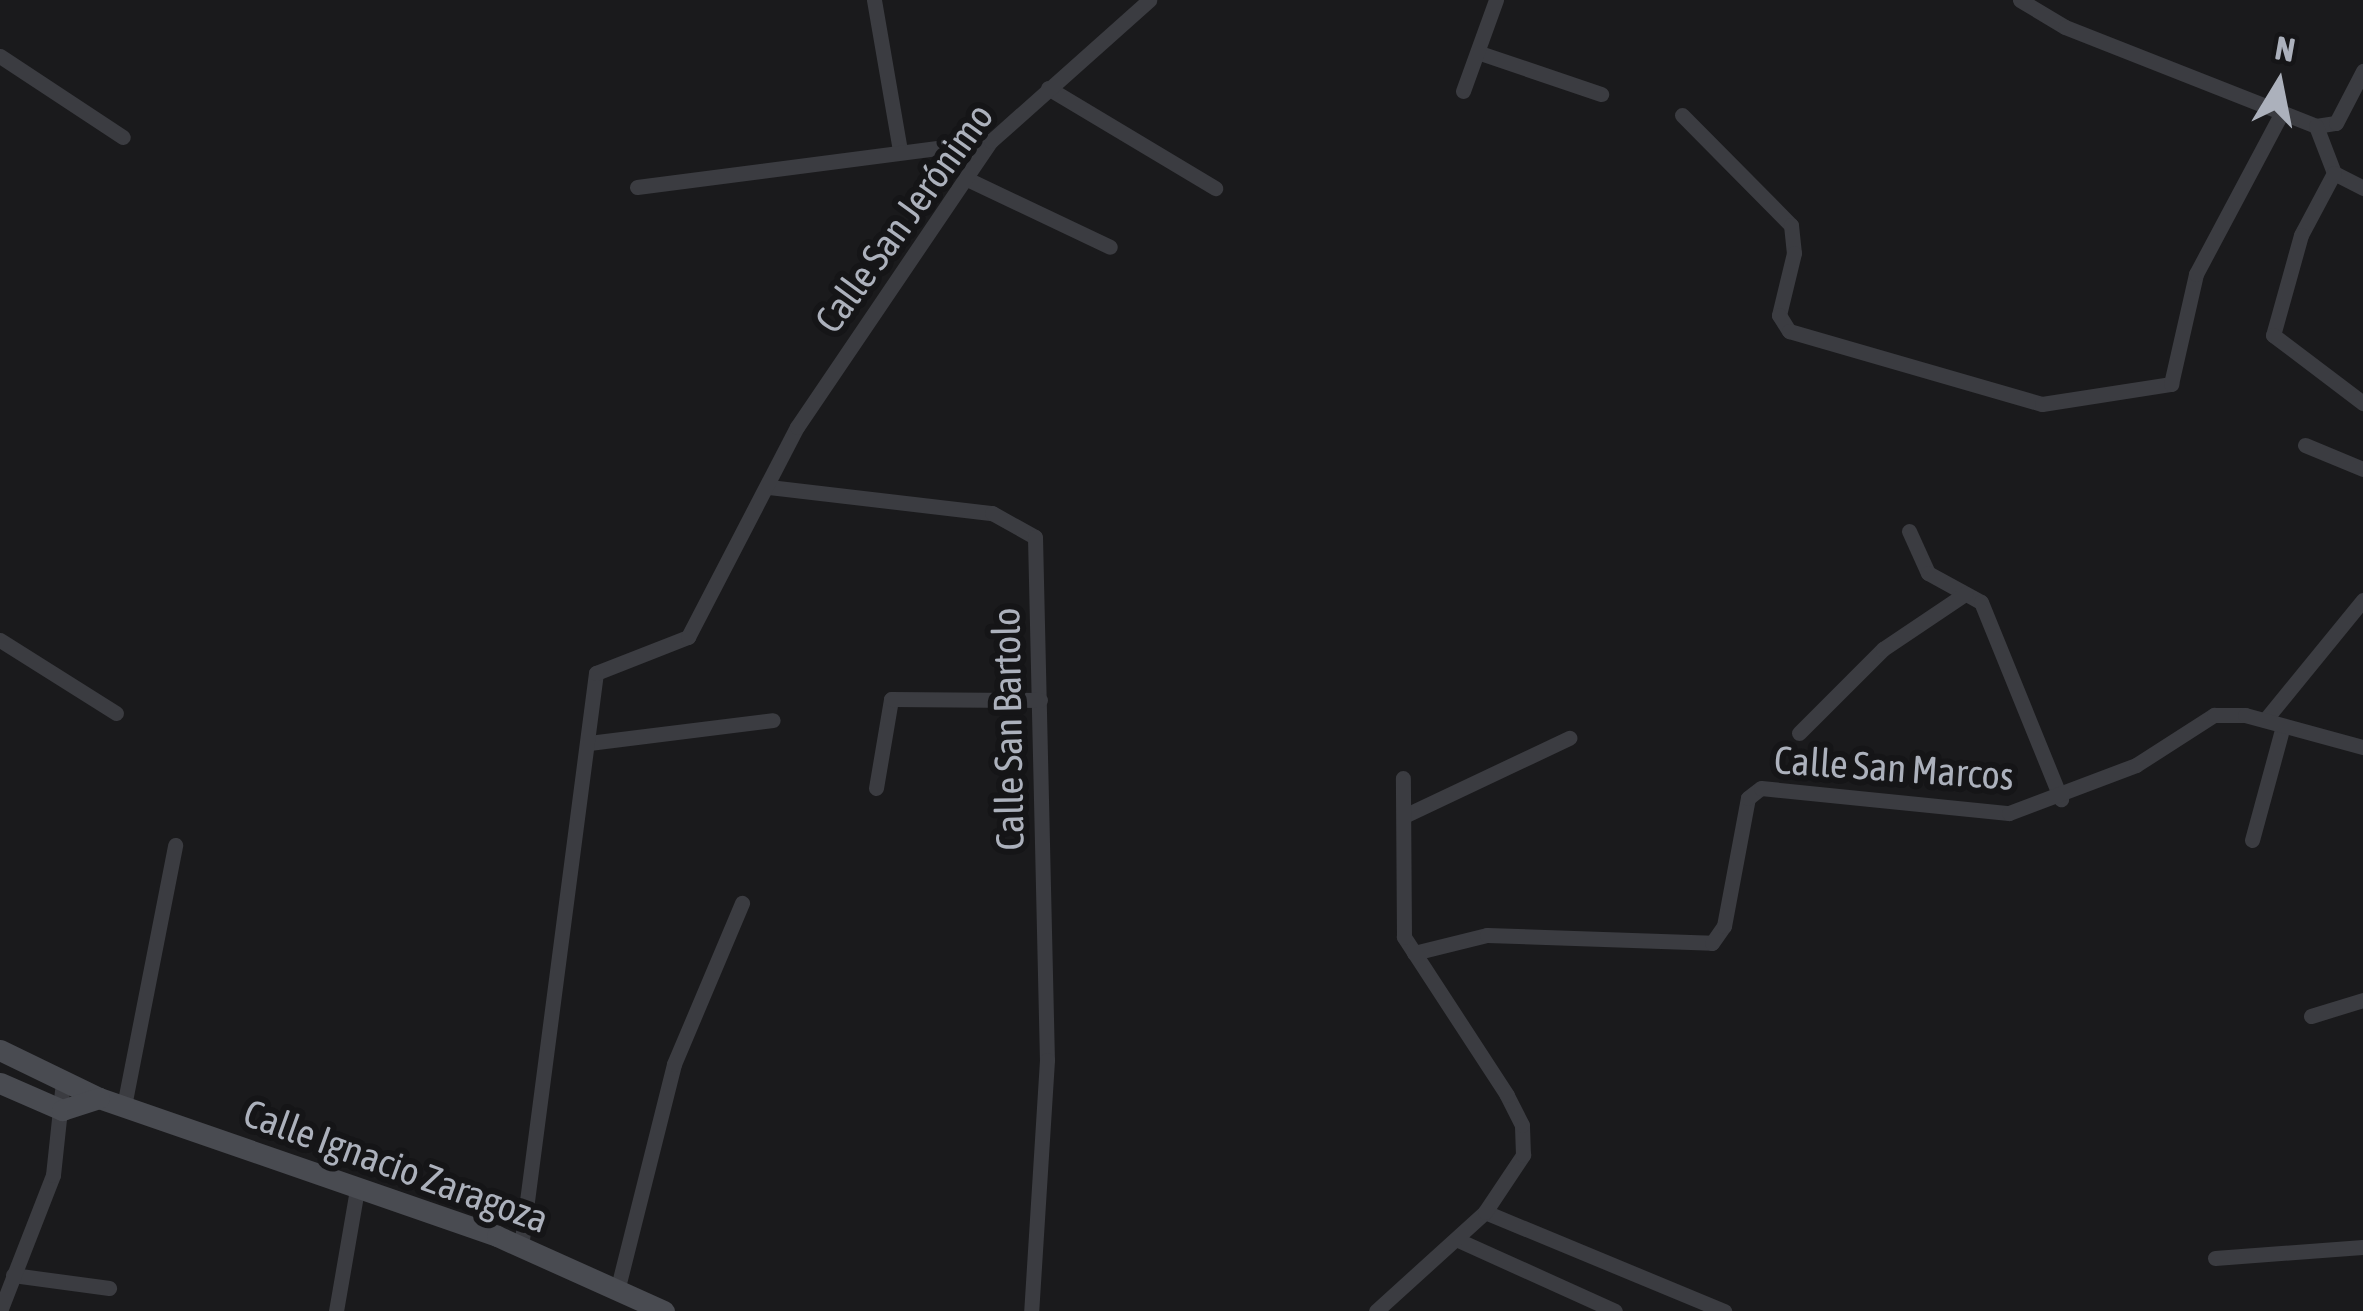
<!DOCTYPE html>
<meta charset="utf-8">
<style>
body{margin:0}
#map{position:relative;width:2363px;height:1311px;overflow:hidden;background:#1a1a1c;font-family:"Asap Condensed",sans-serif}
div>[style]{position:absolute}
.street>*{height:15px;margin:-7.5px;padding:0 7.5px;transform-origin:7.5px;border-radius:7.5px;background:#3b3c41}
.secondary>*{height:21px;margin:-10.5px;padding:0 10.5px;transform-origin:10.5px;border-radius:10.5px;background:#494b51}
span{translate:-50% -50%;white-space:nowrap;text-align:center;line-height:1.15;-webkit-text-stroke:12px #151517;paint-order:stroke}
.street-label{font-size:39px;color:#acb1bc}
.north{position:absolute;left:2219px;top:24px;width:120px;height:120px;-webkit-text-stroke:9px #151517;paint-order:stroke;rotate:10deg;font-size:33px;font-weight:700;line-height:48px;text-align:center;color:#acb1bc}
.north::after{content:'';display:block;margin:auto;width:42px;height:54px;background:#acb1bc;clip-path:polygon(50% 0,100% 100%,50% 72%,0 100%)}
</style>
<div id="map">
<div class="street">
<div style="left:874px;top:0;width:152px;rotate:80.2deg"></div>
<div style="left:2020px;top:0;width:52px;rotate:31deg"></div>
<div style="left:2065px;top:27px;width:270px;rotate:21.5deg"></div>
<div style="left:2316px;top:126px;width:20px;rotate:-9deg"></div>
<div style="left:2336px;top:123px;width:59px;rotate:-62.6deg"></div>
<div style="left:1480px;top:53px;width:128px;rotate:18.7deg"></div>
<div style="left:0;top:56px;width:147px;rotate:33.4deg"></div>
<div style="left:1048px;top:88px;width:195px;rotate:30.9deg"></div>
<div style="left:1463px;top:91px;width:97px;rotate:-70.1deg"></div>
<div style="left:1682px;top:115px;width:155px;rotate:45.3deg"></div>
<div style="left:1791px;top:225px;width:28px;rotate:84deg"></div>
<div style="left:1794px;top:253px;width:64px;rotate:103.6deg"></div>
<div style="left:1779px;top:315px;width:19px;rotate:58deg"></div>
<div style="left:1789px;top:331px;width:263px;rotate:16.1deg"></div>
<div style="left:2042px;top:404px;width:131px;rotate:-8.8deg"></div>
<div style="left:2171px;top:384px;width:113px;rotate:-77.2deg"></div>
<div style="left:2196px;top:274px;width:177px;rotate:-62deg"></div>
<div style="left:2316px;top:126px;width:50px;rotate:69deg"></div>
<div style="left:2334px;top:173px;width:33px;rotate:27deg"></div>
<div style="left:2334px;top:173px;width:70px;rotate:118deg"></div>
<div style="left:2301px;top:235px;width:104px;rotate:105.6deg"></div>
<div style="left:2273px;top:335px;width:113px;rotate:37.1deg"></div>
<div style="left:967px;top:179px;width:158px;rotate:25.4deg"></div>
<div style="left:637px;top:187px;width:357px;rotate:-7.4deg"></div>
<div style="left:2305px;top:445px;width:63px;rotate:22.5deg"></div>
<div style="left:769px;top:487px;width:225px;rotate:6.7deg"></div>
<div style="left:992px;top:513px;width:49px;rotate:29.2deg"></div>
<div style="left:1035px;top:537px;width:523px;rotate:88.69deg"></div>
<div style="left:1047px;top:1060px;width:252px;rotate:93.6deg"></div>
<div style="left:1909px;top:531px;width:46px;rotate:65.7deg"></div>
<div style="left:1928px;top:573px;width:60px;rotate:28.7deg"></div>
<div style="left:1981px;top:602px;width:213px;rotate:67.9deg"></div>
<div style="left:0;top:640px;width:137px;rotate:32.2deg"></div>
<div style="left:2265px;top:720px;width:155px;rotate:-50.8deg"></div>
<div style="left:1799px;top:733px;width:119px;rotate:-45deg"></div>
<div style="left:1883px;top:649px;width:99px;rotate:-33.9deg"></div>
<div style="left:589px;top:743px;width:185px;rotate:-7.1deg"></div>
<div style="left:876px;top:788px;width:90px;rotate:-80.4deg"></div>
<div style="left:891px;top:699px;width:149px;rotate:0.4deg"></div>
<div style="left:1404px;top:816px;width:183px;rotate:-25.3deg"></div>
<div style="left:2252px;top:840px;width:118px;rotate:-74.8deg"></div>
<div style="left:1414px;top:953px;width:75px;rotate:-13.9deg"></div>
<div style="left:1487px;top:935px;width:225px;rotate:2deg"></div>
<div style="left:1712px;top:943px;width:21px;rotate:-55deg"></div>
<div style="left:1724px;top:926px;width:130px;rotate:-79.4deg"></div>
<div style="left:1748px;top:798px;width:16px;rotate:-38deg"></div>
<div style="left:1761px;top:788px;width:249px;rotate:5.8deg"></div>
<div style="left:2009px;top:813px;width:136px;rotate:-20.7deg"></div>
<div style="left:2136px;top:765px;width:93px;rotate:-32.7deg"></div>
<div style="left:2214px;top:715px;width:31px"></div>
<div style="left:2245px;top:715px;width:122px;rotate:15.2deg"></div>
<div style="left:2311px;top:1016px;width:54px;rotate:-17.1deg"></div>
<div style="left:124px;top:1106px;width:266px;rotate:-78.9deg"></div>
<div style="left:1485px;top:1212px;width:259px;rotate:22.5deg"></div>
<div style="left:1458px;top:1240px;width:172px;rotate:24.3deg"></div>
<div style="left:521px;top:1247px;width:579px;rotate:-82.56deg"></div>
<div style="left:596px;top:673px;width:99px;rotate:-21.4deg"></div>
<div style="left:688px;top:637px;width:237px;rotate:-62.6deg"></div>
<div style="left:797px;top:427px;width:346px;rotate:-55.9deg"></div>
<div style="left:991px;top:141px;width:212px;rotate:-41.7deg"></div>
<div style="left:2215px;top:1258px;width:148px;rotate:-4.3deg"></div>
<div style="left:13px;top:1275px;width:97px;rotate:7.7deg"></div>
<div style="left:617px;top:1291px;width:234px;rotate:-75.9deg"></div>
<div style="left:674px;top:1064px;width:175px;rotate:-67.1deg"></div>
<div style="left:0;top:1311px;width:146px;rotate:-68.7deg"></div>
<div style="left:53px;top:1175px;width:94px;rotate:-83.9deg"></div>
<div style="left:336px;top:1311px;width:124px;rotate:-80.2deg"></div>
<div style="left:1376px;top:1311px;width:147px;rotate:-42.2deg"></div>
<div style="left:1485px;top:1212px;width:69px;rotate:-56.3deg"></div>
<div style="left:1523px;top:1155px;width:30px;rotate:-92deg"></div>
<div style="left:1522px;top:1125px;width:34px;rotate:-117deg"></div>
<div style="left:1507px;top:1095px;width:189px;rotate:-123.1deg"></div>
<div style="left:1404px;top:937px;width:159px;rotate:-90.4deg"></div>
</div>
<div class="secondary">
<div style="left:0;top:1050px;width:110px;rotate:25.9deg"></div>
<div style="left:99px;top:1098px;width:421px;rotate:19.1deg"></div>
<div style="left:497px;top:1236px;width:183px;rotate:24.2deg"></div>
<div style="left:0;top:1083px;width:68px;rotate:23.5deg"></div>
<div style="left:62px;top:1110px;width:39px;rotate:-18deg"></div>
</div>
<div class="street-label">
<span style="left:904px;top:218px;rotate:-54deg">Calle San Jerónimo</span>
<span style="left:1008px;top:729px;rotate:-91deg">Calle San Bartolo</span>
<span style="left:1894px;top:768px;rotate:4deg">Calle San Marcos</span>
<span style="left:396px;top:1166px;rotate:20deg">Calle Ignacio Zaragoza</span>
</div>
<div class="north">N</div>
</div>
